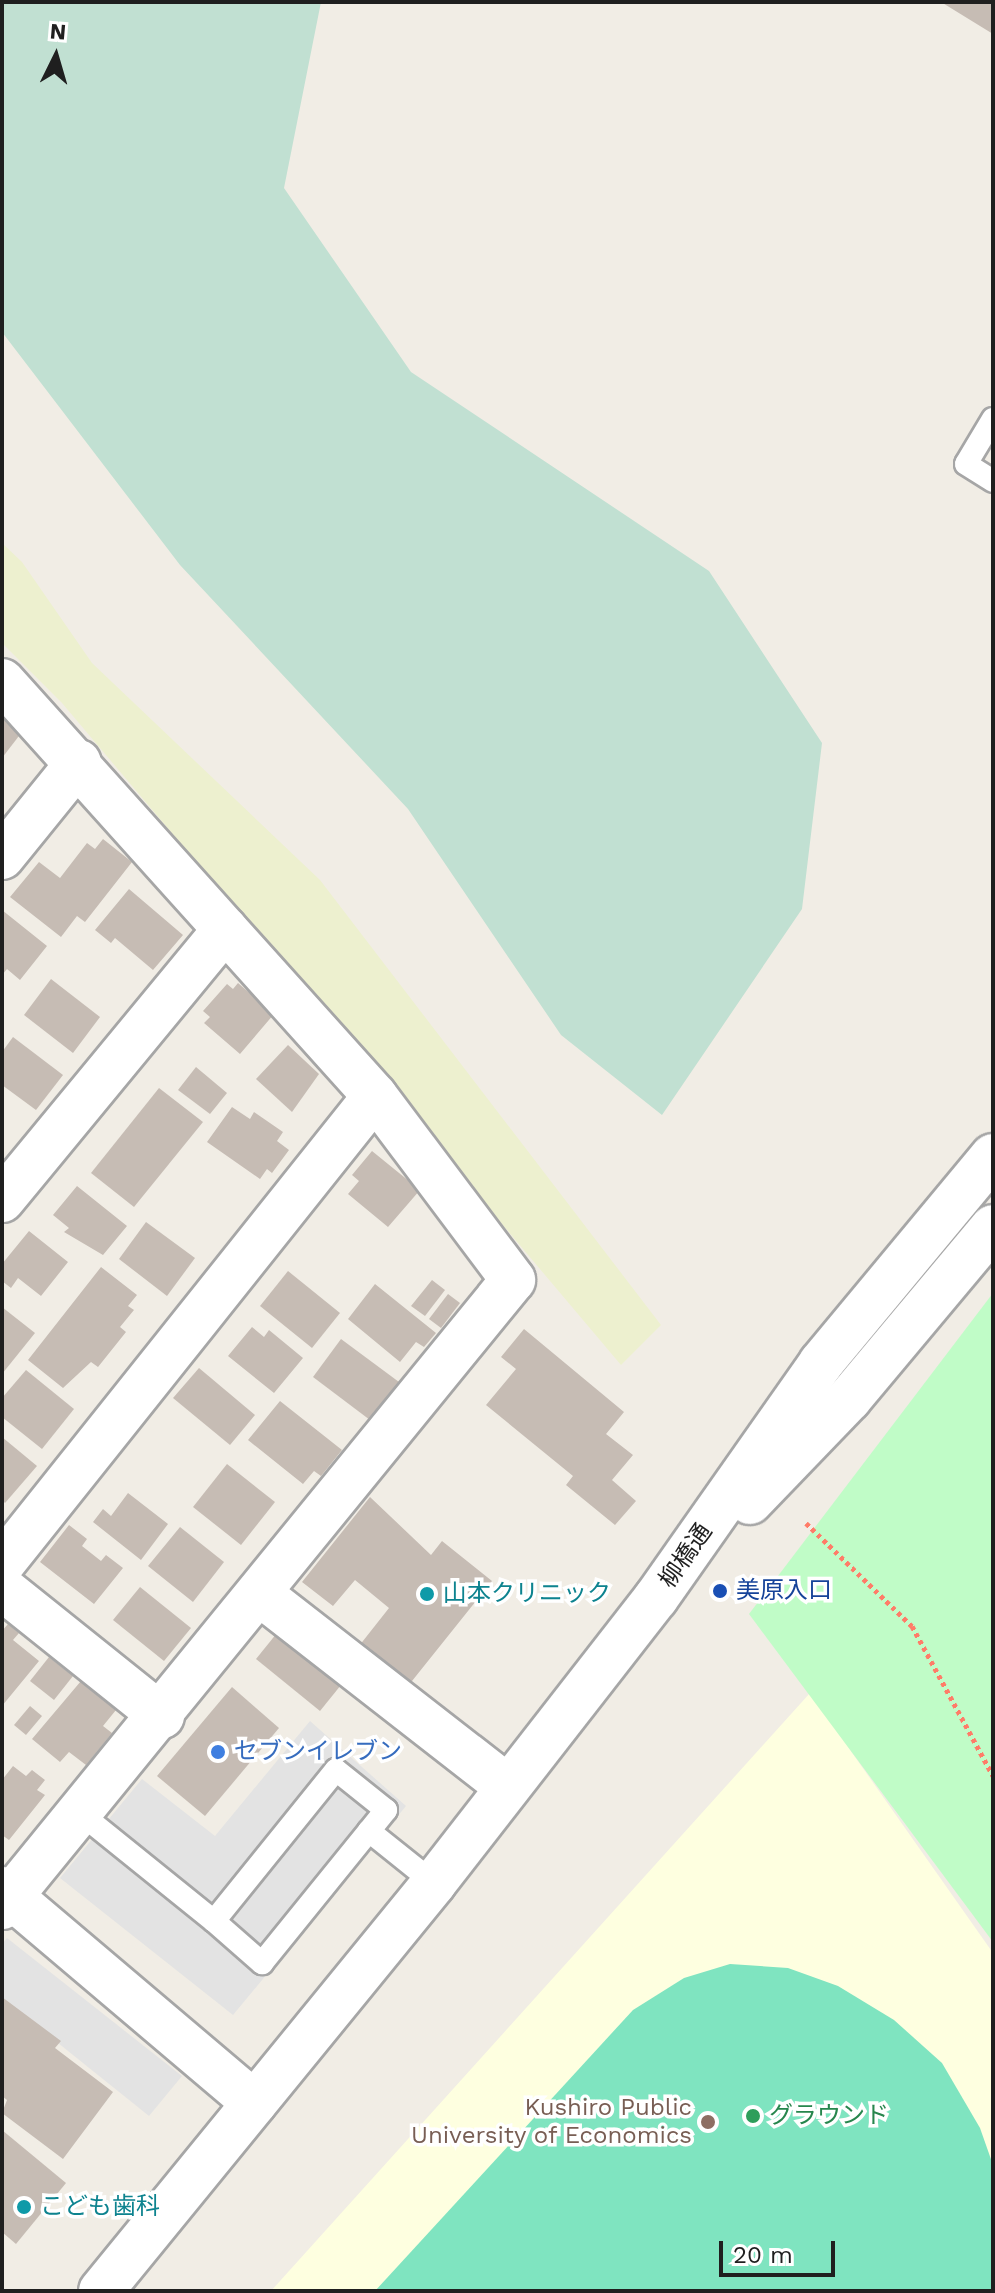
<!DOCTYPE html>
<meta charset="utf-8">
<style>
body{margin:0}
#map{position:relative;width:995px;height:2293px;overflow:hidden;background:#f1ede5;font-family:"Work Sans","Noto Sans JP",sans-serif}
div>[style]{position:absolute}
.education>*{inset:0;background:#feffe0}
.farmland>*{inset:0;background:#edf0cf}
.wetland>*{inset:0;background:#c1e0d2}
.park>*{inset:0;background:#c0fcc7}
.pitch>*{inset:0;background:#7fe4c0}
.parking>*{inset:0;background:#e3e3e3}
.building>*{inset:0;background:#c6bcb4}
.path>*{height:5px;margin-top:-2.5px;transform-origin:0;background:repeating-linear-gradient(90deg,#ff7c68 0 4px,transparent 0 8px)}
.roads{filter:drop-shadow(2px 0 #a6a6a6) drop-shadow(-2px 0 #a6a6a6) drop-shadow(0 2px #a6a6a6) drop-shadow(0 -2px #a6a6a6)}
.service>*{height:22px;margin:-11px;padding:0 11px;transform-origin:11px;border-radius:11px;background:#fff}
.minor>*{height:44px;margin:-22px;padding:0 22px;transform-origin:22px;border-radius:22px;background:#fff}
.tertiary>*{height:44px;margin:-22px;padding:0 22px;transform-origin:22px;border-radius:22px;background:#fff}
.dots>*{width:22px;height:22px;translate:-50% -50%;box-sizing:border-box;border:4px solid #fff;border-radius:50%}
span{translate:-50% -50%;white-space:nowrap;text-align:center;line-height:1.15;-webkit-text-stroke:7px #fff;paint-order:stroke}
.street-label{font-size:24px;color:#1f1f1f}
.transit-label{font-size:24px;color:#164399}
.left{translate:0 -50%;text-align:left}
.culture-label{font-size:24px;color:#0d838f}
.shop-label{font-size:24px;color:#366cbe}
.education-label{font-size:24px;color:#785e54}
.right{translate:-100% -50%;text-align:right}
.leisure-label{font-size:24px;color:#27864d}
.frame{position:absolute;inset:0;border:4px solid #1f1f1f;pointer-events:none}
.north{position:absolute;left:16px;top:16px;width:80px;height:80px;-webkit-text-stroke:6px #fff;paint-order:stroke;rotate:5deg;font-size:22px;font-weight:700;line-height:32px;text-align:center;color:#1f1f1f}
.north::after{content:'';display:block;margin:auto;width:28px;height:36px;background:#1f1f1f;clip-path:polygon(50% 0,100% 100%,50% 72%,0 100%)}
.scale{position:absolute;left:719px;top:2241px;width:116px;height:36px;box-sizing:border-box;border:4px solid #1f1f1f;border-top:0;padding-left:10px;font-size:24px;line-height:28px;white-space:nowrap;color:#1f1f1f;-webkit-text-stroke:6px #fff;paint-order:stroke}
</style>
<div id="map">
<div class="education">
<div style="clip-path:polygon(810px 1693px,993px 1953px,993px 2291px,271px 2291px)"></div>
</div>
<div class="farmland">
<div style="clip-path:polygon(2px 543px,22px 562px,92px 663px,320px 880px,661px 1325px,621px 1365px,62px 703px,2px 643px)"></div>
</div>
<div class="wetland">
<div style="clip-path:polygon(2px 2px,321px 2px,284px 188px,411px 372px,709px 571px,822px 743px,802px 909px,662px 1115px,561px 1035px,408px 809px,180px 565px,2px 332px)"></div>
</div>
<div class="park">
<div style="clip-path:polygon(993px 1293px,993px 1942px,749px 1614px)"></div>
</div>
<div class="pitch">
<div style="clip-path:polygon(730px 1964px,788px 1968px,838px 1986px,894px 2020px,942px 2063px,980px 2128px,993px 2165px,993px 2291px,375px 2291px,633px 2010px,684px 1978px)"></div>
</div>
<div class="parking">
<div style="clip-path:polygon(310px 1721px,406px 1806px,233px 2015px,60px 1878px,142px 1779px,215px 1836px)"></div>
<div style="clip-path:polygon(7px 1938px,182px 2076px,149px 2116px,2px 1998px,2px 1944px)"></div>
</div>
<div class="building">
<div style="clip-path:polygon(941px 2px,993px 2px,993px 34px)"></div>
<div style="clip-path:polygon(2px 716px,22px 732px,2px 758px)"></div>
<div style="clip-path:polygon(103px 839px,132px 862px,85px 922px,77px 916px,61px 937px,10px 897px,39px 862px,60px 878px,87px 843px,95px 849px)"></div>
<div style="clip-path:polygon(129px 889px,183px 935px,153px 970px,115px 938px,111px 943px,95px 930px)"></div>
<div style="clip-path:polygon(2px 910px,47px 946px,20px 980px,7px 969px,2px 975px)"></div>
<div style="clip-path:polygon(51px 979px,100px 1017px,73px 1053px,24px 1015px)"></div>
<div style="clip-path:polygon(238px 983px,274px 1014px,240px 1054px,204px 1023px,210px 1017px,203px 1011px,227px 984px,233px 989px)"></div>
<div style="clip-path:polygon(13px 1037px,63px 1075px,36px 1110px,2px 1085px,2px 1052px)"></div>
<div style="clip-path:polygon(288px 1045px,319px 1074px,292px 1112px,256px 1079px)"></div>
<div style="clip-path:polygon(196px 1067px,227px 1093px,210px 1114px,178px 1090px)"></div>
<div style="clip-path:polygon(159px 1088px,203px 1122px,134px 1207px,91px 1173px)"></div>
<div style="clip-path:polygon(232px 1107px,250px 1119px,254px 1112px,283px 1132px,277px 1141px,289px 1150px,272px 1173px,267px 1169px,260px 1179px,207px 1142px)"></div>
<div style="clip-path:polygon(372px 1151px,420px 1190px,388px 1227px,348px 1194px,359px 1181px,352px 1175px)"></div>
<div style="clip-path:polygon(77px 1186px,127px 1226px,103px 1255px,64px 1232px,69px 1228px,53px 1215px)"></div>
<div style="clip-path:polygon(146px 1222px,195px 1258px,167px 1296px,119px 1259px)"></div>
<div style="clip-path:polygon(29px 1231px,68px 1262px,41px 1296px,18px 1278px,11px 1288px,2px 1281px,2px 1264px)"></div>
<div style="clip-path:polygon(101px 1267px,137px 1295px,128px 1306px,134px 1310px,120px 1327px,126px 1332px,98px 1367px,91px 1362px,63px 1388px,28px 1360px)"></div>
<div style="clip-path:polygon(288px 1271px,340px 1313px,312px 1348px,260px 1306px)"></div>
<div style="clip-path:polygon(432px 1280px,445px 1290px,425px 1316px,411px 1306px)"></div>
<div style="clip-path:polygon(375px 1284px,436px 1333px,424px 1347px,416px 1342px,400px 1362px,348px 1319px)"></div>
<div style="clip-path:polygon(448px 1294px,460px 1303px,441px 1328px,429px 1319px)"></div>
<div style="clip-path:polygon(2px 1307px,35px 1333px,2px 1374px)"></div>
<div style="clip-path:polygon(252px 1327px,264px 1337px,269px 1330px,303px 1358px,274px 1393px,228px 1356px)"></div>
<div style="clip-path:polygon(524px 1329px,624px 1412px,606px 1434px,633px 1455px,612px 1480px,636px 1501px,615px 1525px,566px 1485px,573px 1476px,486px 1405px,516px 1369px,501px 1357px)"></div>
<div style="clip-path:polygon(341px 1339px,399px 1382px,370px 1420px,313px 1377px)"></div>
<div style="clip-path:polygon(199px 1368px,255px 1415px,230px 1445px,173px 1398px)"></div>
<div style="clip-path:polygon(26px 1370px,74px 1409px,42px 1449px,2px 1417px,2px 1398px)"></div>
<div style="clip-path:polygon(280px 1401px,342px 1450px,321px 1476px,314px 1471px,303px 1484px,248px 1440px)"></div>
<div style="clip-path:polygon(2px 1437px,37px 1466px,5px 1503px,2px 1500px)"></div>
<div style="clip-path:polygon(227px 1464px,275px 1502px,241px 1545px,193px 1507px)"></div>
<div style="clip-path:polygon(128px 1493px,168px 1524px,141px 1560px,93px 1522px,103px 1509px,111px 1516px)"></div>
<div style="clip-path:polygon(370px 1497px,431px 1555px,442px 1541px,492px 1581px,408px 1686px,359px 1646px,389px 1608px,355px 1580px,333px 1606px,302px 1582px)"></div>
<div style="clip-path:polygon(69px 1525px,87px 1539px,82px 1546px,101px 1561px,106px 1555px,123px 1568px,94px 1604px,40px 1562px)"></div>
<div style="clip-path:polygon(180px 1527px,224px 1562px,193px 1602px,148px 1566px)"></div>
<div style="clip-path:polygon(140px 1587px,191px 1628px,164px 1661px,113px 1620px)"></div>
<div style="clip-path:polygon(8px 1624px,19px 1633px,13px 1640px,39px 1661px,2px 1706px,2px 1631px)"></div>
<div style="clip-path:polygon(277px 1633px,341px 1685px,320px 1711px,256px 1659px)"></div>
<div style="clip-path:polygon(49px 1657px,73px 1676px,54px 1700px,30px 1681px)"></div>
<div style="clip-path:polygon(81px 1681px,116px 1710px,103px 1726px,112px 1733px,86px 1765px,69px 1752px,60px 1762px,32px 1739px)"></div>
<div style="clip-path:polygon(232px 1687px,279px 1728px,205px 1816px,157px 1776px)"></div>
<div style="clip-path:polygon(30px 1706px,42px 1716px,26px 1735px,14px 1725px)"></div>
<div style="clip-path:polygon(13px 1766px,26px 1776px,32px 1770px,45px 1780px,37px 1790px,45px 1795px,9px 1840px,2px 1835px,2px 1780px)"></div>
<div style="clip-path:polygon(2px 1997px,61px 2041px,55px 2048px,113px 2092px,63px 2159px,2px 2113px,7px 2100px,2px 2096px)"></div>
<div style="clip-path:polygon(2px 2130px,66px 2183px,16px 2244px,2px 2232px)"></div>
</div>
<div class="path">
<div style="left:806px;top:1523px;width:148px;rotate:44.2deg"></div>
<div style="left:912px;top:1626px;width:170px;rotate:61.6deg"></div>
</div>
<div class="roads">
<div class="service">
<div style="left:993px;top:419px;width:52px;rotate:121deg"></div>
<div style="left:966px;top:464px;width:32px;rotate:32deg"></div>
<div style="left:80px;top:1813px;width:172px;rotate:38.9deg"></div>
<div style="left:214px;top:1921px;width:194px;rotate:-51.1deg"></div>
<div style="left:336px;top:1770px;width:64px;rotate:38.7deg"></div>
<div style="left:386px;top:1810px;width:27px;rotate:129deg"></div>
<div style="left:214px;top:1921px;width:64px;rotate:41.2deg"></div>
<div style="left:262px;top:1963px;width:170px;rotate:-51deg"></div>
<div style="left:369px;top:1831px;width:83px;rotate:38.7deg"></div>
</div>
<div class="minor">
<div style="left:2px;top:681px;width:558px;rotate:48.05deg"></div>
<div style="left:375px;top:1096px;width:230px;rotate:53.1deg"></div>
<div style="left:513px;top:1280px;width:809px;rotate:129.18deg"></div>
<div style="left:2px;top:857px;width:122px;rotate:-51deg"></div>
<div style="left:2px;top:1200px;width:351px;rotate:-50.5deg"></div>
<div style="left:2px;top:1564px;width:598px;rotate:-51.44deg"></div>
<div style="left:2px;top:1588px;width:205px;rotate:38.7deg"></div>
<div style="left:260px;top:1594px;width:314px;rotate:37.9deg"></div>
<div style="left:2px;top:1889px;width:331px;rotate:40.3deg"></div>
</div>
<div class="tertiary">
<div style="left:750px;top:1502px;width:143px;rotate:-46.1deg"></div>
<div style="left:849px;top:1399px;width:224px;rotate:-50.1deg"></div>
<div style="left:101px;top:2291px;width:527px;rotate:-50.78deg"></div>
<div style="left:434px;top:1883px;width:361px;rotate:-52.1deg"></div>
<div style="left:656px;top:1598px;width:287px;rotate:-54.9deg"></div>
<div style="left:821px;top:1363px;width:269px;rotate:-50.3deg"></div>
</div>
</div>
<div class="dots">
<div style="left:720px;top:1591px;background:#1a4fb4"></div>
<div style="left:427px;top:1594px;background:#0f9aa8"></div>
<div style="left:218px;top:1752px;background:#3f7fe0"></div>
<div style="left:753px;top:2116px;background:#2e9e5b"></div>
<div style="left:708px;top:2122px;background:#8d6e63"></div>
<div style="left:24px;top:2207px;background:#0f9aa8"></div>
</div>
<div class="street-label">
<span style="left:686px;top:1556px;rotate:-55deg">柳橋通</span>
</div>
<div class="transit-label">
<span class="left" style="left:736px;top:1591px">美原入口</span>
</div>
<div class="culture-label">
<span class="left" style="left:443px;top:1594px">山本クリニック</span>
<span class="left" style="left:40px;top:2207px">こども歯科</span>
</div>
<div class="shop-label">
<span class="left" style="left:234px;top:1752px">セブンイレブン</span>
</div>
<div class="education-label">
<span class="right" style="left:692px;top:2122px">Kushiro Public<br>University of Economics</span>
</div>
<div class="leisure-label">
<span class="left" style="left:769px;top:2116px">グラウンド</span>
</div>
<div class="frame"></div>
<div class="north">N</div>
<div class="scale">20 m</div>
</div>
